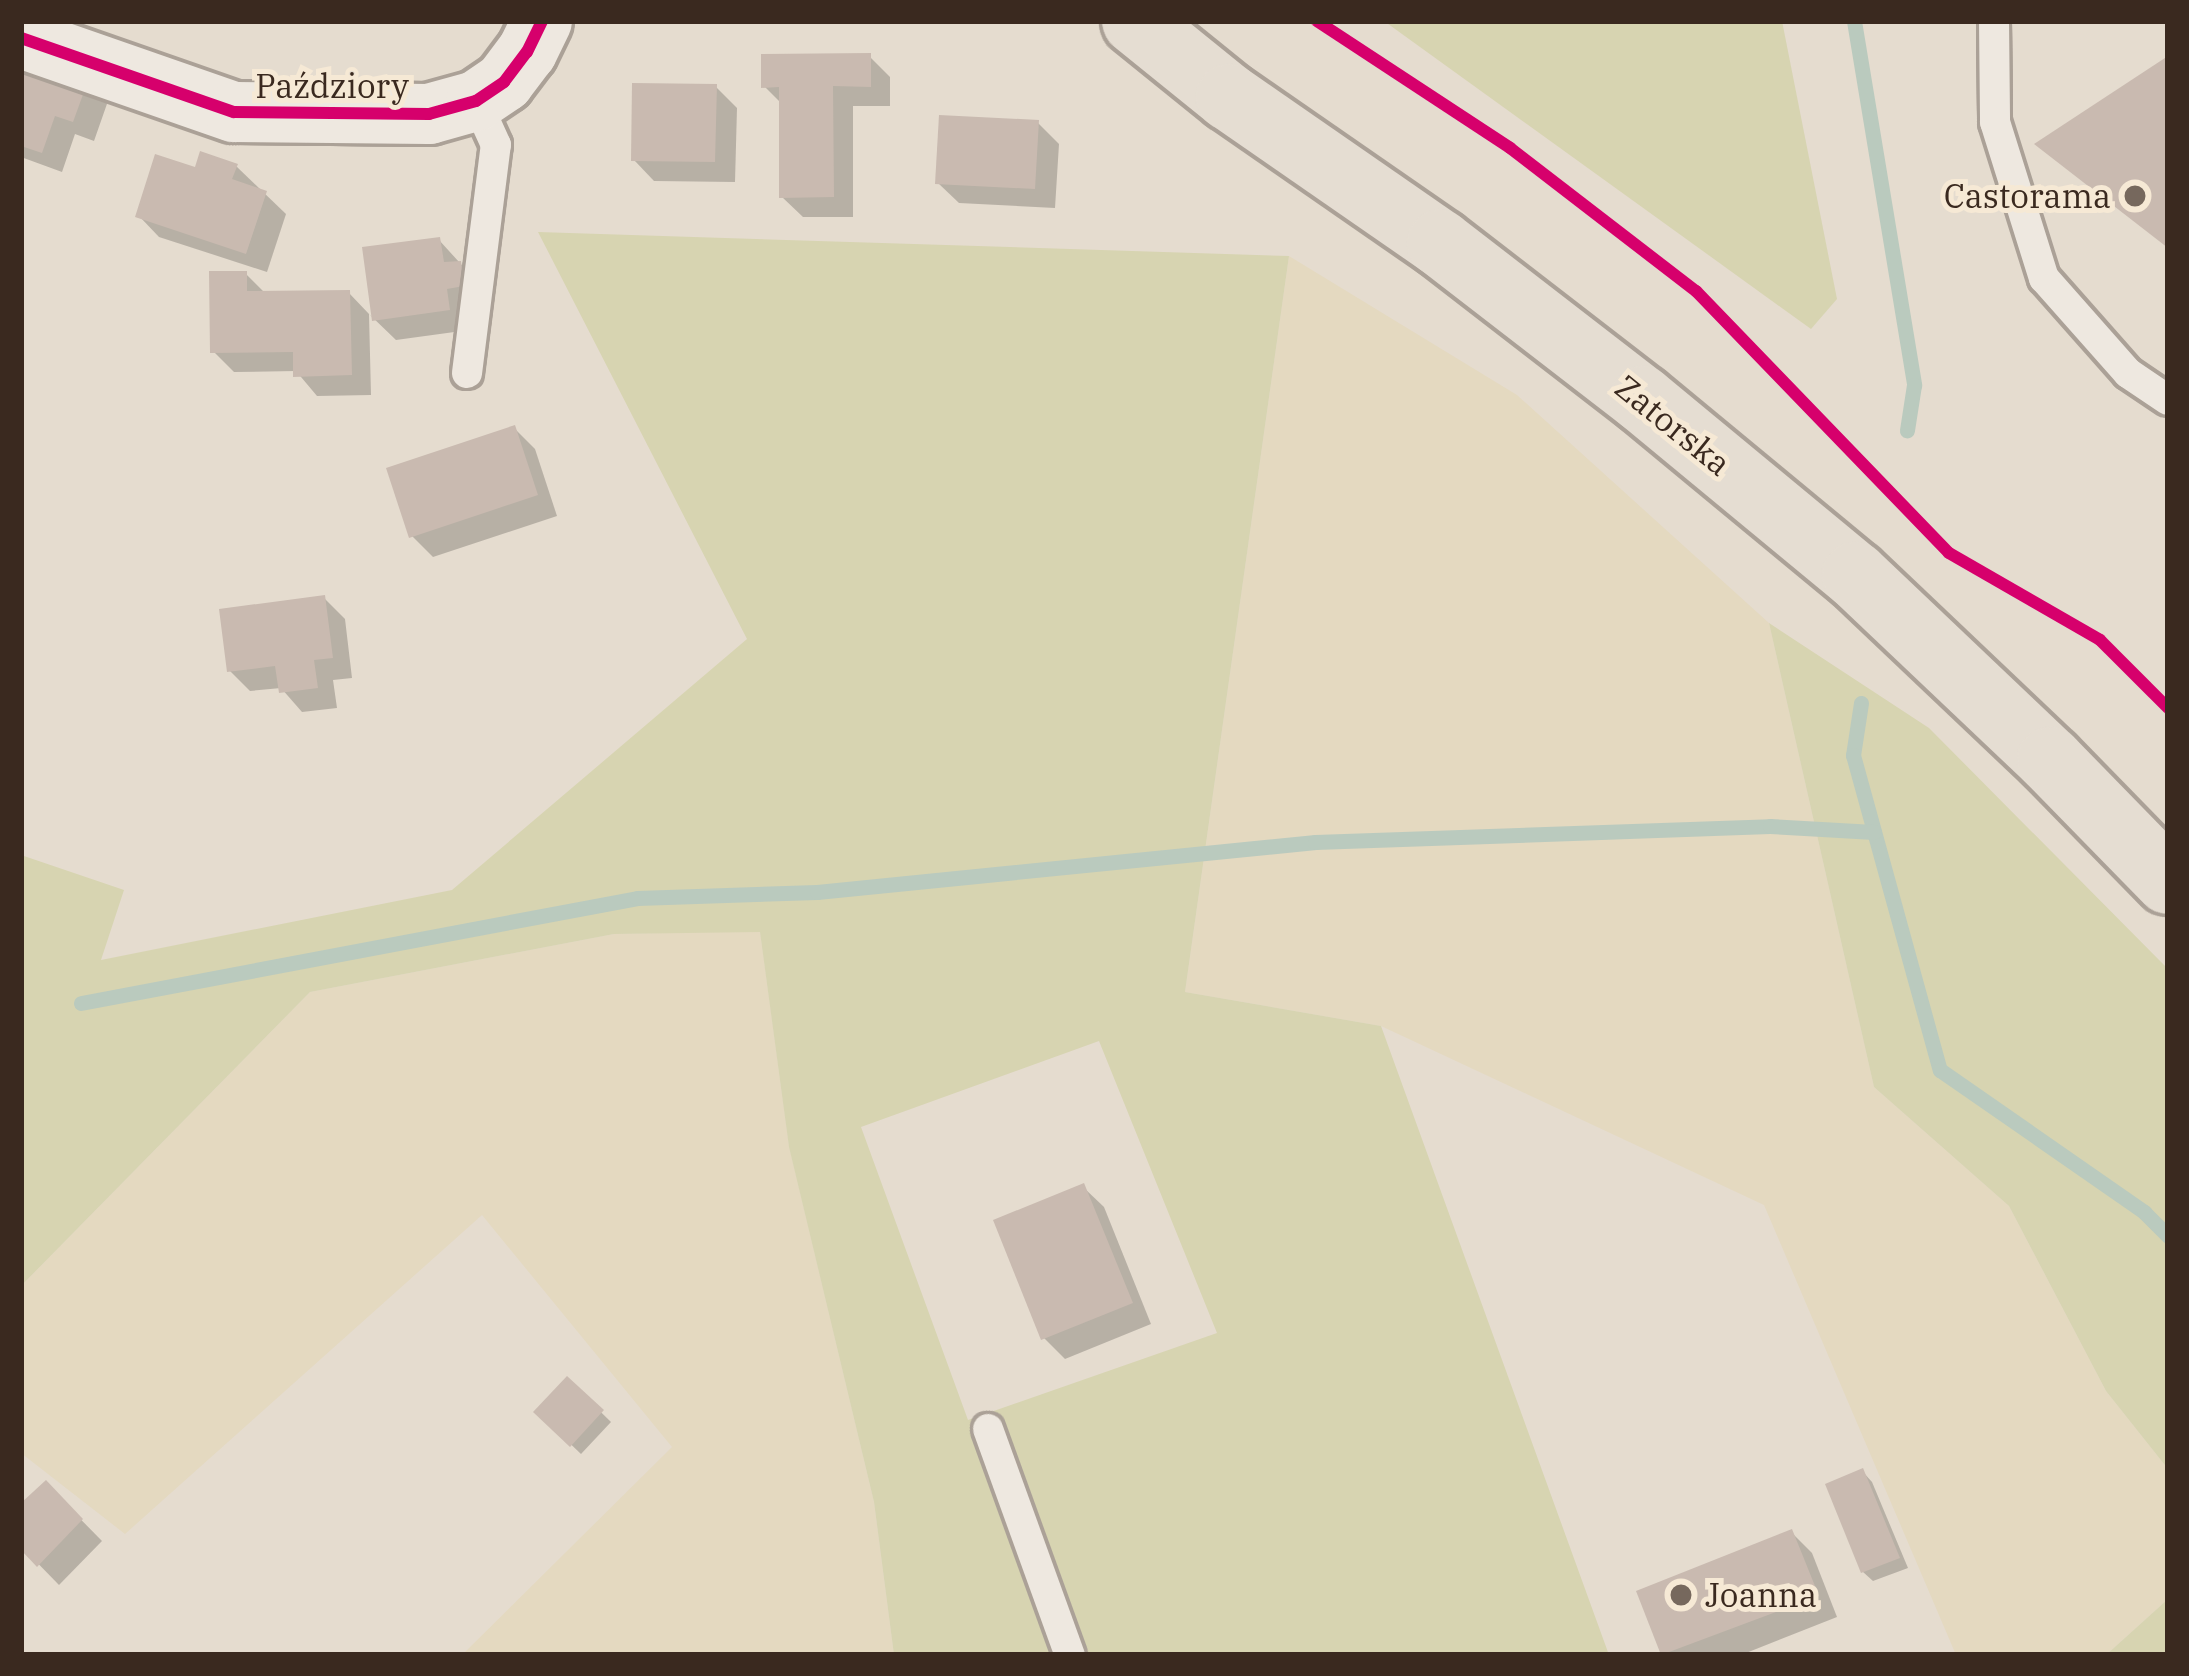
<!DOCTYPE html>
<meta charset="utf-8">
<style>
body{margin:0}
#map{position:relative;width:2189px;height:1676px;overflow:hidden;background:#e5dccf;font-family:"IBM Plex Serif",serif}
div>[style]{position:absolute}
.farmland>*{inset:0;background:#e4d9c0}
.green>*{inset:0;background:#d7d4b1}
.shadow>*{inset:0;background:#0003}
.stream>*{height:15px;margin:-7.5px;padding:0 7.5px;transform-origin:7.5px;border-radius:7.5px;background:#bacabe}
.building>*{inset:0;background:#c9bab0}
.roads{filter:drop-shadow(3px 0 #aba197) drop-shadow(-3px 0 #aba197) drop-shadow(0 3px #aba197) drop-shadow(0 -3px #aba197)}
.service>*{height:30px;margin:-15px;padding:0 15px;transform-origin:15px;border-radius:15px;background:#eee8e0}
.minor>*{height:60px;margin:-30px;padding:0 30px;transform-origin:30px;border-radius:30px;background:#eee8e0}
.primary>*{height:66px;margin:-33px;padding:0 33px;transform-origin:33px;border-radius:33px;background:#e5ddd2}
.cycleway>*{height:12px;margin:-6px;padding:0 6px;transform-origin:6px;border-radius:6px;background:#d6006c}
.dots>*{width:33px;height:33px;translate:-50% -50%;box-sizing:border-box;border:6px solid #f6e9d5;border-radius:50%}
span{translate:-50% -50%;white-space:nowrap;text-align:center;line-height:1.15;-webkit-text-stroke:10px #f6e9d5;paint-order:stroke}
.street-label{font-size:33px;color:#3a291f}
.poi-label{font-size:33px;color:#3a291f}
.right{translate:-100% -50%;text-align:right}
.left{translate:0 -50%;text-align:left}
.frame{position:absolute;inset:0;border:24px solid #3a291f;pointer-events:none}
</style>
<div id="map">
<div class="farmland">
<div style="clip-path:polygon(1289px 256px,1517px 395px,1769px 623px,1874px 1087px,2009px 1206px,2106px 1391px,2168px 1469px,2168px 1599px,2106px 1655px,1956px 1655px,1764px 1205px,1381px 1026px,1185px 992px)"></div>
<div style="clip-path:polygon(760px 931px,789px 1146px,874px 1502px,894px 1655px,462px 1655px,672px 1447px,482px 1215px,125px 1534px,21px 1453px,21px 1286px,310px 992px,614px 934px)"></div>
</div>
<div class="green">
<div style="clip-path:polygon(1384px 21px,1782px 21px,1837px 299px,1811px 329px)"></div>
<div style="clip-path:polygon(evenodd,538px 232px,1289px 256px,1185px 992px,1381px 1026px,1609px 1655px,1073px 1655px,977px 1442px,1053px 1655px,894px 1655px,874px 1502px,789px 1147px,760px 932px,614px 934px,310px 992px,21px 1286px,21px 855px,124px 890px,101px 960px,452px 890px,747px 639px,538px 232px,1099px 1041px,1217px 1333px,968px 1420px,861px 1127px,1099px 1041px)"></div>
<div style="clip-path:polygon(1769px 623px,1929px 728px,2168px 969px,2168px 1469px,2106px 1391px,2009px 1206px,1874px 1087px)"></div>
<div style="clip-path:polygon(2168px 1599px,2168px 1655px,2106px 1655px)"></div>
</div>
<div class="shadow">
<div style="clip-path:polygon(869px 56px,890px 77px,890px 106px,853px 106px,853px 217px,803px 217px,782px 197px,782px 104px,764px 86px)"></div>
<div style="clip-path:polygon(21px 58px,87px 81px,108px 101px,94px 141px,75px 134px,62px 172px,21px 157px)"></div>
<div style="clip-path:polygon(716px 87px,737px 108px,735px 182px,654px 181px,634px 160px)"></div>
<div style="clip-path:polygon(1038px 123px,1059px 144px,1055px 208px,959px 203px,938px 183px)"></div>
<div style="clip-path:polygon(236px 166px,286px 214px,267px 272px,159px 237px,139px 216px,197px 171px)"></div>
<div style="clip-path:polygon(439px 240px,480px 285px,469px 330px,396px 340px,369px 314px,375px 319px)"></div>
<div style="clip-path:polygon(246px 274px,266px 294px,349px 293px,369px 314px,371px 395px,317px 396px,296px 371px,234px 372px,213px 351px)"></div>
<div style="clip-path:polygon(514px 428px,535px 449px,557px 516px,433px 557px,412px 536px)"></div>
<div style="clip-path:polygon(324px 598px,345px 619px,352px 678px,333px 680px,337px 708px,302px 712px,281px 688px,250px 691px,230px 671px)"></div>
<div style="clip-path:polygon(1083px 1187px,1104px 1207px,1151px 1324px,1065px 1359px,1044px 1338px)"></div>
<div style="clip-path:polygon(568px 1380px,611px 1422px,581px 1454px,537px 1412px)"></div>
<div style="clip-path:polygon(1863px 1472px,1872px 1482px,1908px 1568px,1873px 1581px,1863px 1572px)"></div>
<div style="clip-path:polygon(46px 1484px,102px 1541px,59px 1585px,21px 1546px,21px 1507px)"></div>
<div style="clip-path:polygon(1791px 1532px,1812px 1553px,1837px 1617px,1741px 1655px,1665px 1655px,1640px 1592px)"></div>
</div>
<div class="stream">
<div style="left:1854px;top:21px;width:369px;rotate:80.6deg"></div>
<div style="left:1914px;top:385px;width:46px;rotate:98.8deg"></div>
<div style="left:1861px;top:703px;width:53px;rotate:98.7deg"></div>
<div style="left:1853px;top:755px;width:327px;rotate:74.6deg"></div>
<div style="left:1940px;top:1070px;width:249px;rotate:34.8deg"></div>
<div style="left:2144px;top:1212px;width:34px;rotate:45deg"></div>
<div style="left:81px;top:1003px;width:566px;rotate:-10.69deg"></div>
<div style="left:637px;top:898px;width:180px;rotate:-1.9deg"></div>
<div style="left:817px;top:892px;width:501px;rotate:-5.73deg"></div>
<div style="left:1315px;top:842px;width:455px;rotate:-2deg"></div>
<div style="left:1770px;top:826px;width:104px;rotate:3.3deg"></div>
</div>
<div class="building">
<div style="clip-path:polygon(871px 53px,871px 87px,833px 86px,834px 197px,779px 198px,779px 87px,761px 88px,761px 54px)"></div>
<div style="clip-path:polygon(21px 54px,89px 78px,73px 122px,55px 116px,42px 153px,21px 146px)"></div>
<div style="clip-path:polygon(2168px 56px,2168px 248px,2034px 144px)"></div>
<div style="clip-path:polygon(632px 83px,717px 84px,715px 162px,631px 161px)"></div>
<div style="clip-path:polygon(939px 115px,1039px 120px,1035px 189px,935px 184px)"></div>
<div style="clip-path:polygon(200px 151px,238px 164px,232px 179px,267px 191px,246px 254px,135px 217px,155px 154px,195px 167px)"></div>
<div style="clip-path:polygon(440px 237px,444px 262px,461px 261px,464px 286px,447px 289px,450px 310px,372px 321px,362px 247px)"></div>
<div style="clip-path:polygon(209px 271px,247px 271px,247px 291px,350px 290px,352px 375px,293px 377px,293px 352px,210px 353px)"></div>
<div style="clip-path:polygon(515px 425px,538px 495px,409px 538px,386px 468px)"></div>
<div style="clip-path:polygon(325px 595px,333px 658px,314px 660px,318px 688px,279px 693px,275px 666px,227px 672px,219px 609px)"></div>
<div style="clip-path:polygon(1084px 1183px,1133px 1303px,1041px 1340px,993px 1220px)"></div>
<div style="clip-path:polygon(567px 1376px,604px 1410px,570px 1447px,533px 1412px)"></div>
<div style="clip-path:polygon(1863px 1468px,1900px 1558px,1861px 1573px,1825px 1484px)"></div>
<div style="clip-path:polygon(46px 1480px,83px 1519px,37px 1567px,21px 1550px,21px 1503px)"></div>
<div style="clip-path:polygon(1792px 1529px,1819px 1596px,1661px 1655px,1636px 1591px)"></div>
</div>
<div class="roads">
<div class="service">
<div style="left:1994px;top:21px;width:101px;rotate:89.4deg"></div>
<div style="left:1995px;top:122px;width:164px;rotate:72.6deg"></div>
<div style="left:2044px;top:278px;width:127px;rotate:48.5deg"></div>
<div style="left:2128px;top:373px;width:48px;rotate:34deg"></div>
<div style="left:467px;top:373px;width:230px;rotate:-82.8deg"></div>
<div style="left:496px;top:145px;width:48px;rotate:-114.4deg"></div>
<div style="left:988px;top:1429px;width:240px;rotate:70.1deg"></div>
</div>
<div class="minor">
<div style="left:21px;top:38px;width:225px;rotate:19.2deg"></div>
<div style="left:234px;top:112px;width:195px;rotate:0.6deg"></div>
<div style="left:429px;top:114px;width:49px;rotate:-15.5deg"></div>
<div style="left:476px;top:101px;width:34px;rotate:-34deg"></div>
<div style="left:504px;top:82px;width:38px;rotate:-53deg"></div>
<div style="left:527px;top:52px;width:34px;rotate:-64deg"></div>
</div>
<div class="primary">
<div style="left:1135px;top:21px;width:121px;rotate:39deg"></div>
<div style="left:1229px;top:97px;width:257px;rotate:34.7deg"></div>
<div style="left:1440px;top:243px;width:255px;rotate:37.7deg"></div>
<div style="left:1642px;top:399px;width:276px;rotate:39.6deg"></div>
<div style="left:1855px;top:575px;width:269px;rotate:43.5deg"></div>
<div style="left:2050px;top:760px;width:169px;rotate:45.7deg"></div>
</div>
</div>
<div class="cycleway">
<div style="left:1317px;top:21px;width:231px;rotate:33.3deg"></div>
<div style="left:1510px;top:148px;width:235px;rotate:37.6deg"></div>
<div style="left:1696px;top:291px;width:364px;rotate:46deg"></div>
<div style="left:1949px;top:553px;width:174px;rotate:29.9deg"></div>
<div style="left:2100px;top:640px;width:96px;rotate:45deg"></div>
<div style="left:21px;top:38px;width:225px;rotate:19.2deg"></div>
<div style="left:234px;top:112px;width:195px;rotate:0.6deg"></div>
<div style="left:429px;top:114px;width:49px;rotate:-15.5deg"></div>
<div style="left:476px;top:101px;width:34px;rotate:-34deg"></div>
<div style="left:504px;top:82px;width:38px;rotate:-53deg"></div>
<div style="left:527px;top:52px;width:34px;rotate:-64deg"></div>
</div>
<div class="dots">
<div style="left:2135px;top:196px;background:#76685d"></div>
<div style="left:1681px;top:1595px;background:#76685d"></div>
</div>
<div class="street-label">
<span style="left:332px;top:86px">Paździory</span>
<span style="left:1673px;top:425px;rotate:39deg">Zatorska</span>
</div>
<div class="poi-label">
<span class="right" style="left:2111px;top:196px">Castorama</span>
<span class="left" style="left:1705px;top:1595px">Joanna</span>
</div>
<div class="frame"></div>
</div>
